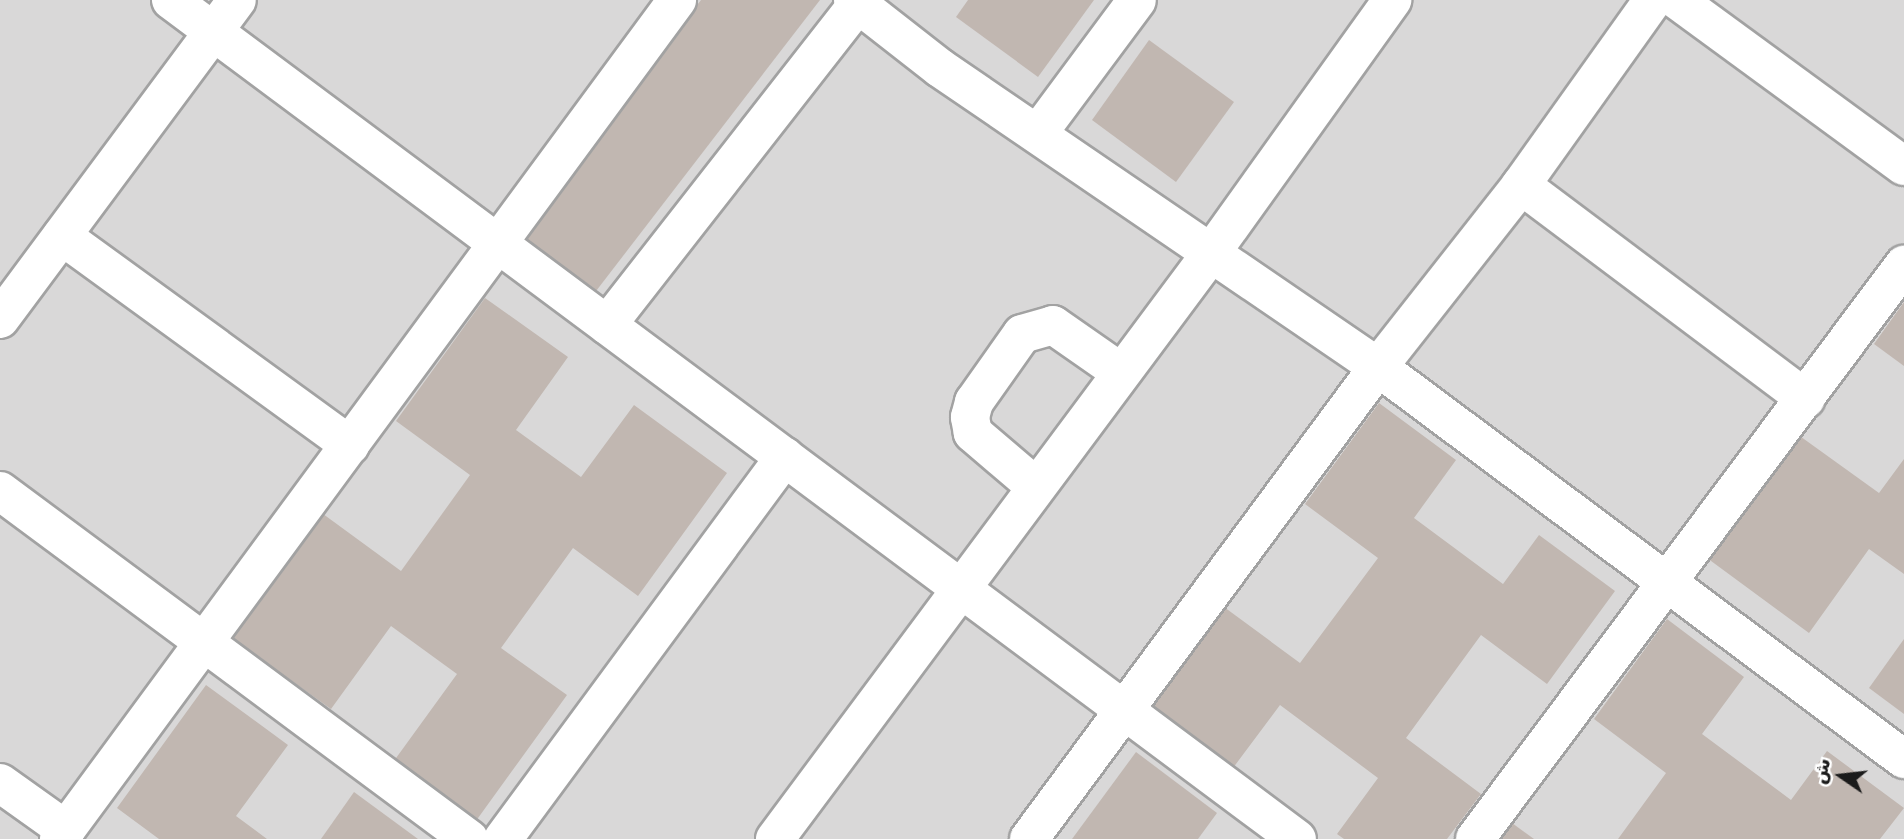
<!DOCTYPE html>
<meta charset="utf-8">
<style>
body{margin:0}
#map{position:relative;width:1904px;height:839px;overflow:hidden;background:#ece8e1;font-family:"DejaVu Sans",Vazirmatn,sans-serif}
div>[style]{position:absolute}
.residential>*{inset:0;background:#d9d8d8}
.building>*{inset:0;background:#c1b7b1}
.roads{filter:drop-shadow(2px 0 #a2a2a2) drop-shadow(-2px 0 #a2a2a2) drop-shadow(0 2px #a2a2a2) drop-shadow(0 -2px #a2a2a2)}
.minor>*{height:38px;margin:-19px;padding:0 19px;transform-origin:19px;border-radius:19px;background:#fff}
span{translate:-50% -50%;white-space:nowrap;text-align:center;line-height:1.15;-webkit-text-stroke:5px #fff;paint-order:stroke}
.north{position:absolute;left:1806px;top:741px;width:70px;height:70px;-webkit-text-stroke:5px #fff;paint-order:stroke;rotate:284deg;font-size:19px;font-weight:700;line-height:28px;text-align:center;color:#1b1b1b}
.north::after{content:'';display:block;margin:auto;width:24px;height:32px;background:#1b1b1b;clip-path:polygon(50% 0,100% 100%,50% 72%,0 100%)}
</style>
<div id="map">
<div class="residential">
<div style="clip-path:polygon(0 0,1904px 0,1904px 839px,0 839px)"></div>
</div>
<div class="building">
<div style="clip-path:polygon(701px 0,820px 0,593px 295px,519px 238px)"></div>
<div style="clip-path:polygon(968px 0,1094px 0,1038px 77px,956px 17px)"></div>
<div style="clip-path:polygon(1149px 40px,1234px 102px,1176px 182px,1092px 120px)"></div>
<div style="clip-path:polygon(485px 298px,568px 357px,516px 430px,581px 477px,634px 405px,727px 473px,638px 596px,573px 548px,501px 648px,567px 695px,473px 825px,391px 765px,457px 674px,391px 626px,331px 709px,229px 636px,319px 511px,401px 571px,470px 475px,396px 421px)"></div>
<div style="clip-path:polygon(1904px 302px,1904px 366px,1874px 344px)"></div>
<div style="clip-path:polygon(1379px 403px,1456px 460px,1414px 518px,1503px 584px,1539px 535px,1615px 591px,1547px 684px,1481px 635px,1406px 738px,1481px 794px,1447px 839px,1344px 839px,1337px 834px,1378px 778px,1280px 705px,1233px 768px,1150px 707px,1224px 607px,1300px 663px,1378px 558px,1305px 504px)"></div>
<div style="clip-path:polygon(1797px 434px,1879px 493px,1904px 459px,1904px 574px,1869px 549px,1809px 633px,1707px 558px)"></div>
<div style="clip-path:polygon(1667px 619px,1744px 677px,1702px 734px,1791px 800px,1827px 751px,1904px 808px,1880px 839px,1618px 839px,1666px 773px,1594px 719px)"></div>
<div style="clip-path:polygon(1904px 639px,1904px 714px,1869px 688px)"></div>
<div style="clip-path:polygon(206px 685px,288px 745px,236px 816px,267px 839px,159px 839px,117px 808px)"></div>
<div style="clip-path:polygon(1136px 752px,1217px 813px,1198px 839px,1072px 839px)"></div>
<div style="clip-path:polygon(354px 792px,418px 839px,321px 839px)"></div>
<div style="clip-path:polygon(1512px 823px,1534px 839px,1500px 839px)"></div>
</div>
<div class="roads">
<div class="minor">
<div style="left:171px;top:0;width:1404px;rotate:36.69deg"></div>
<div style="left:853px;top:0;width:110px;rotate:38deg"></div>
<div style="left:940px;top:68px;width:530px;rotate:34.32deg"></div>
<div style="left:1378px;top:367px;width:656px;rotate:36.7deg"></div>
<div style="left:1677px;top:0;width:281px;rotate:36.2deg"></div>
<div style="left:1039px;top:132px;width:164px;rotate:-53.4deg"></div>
<div style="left:1521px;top:185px;width:356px;rotate:36.9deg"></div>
<div style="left:62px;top:236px;width:356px;rotate:36deg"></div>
<div style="left:0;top:319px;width:397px;rotate:-53.4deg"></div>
<div style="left:607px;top:325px;width:407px;rotate:-52deg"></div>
<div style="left:1035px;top:486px;width:82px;rotate:-139.5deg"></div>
<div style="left:973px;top:433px;width:16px;rotate:-101deg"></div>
<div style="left:970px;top:417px;width:16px;rotate:-75deg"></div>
<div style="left:974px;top:402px;width:83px;rotate:-54.8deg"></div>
<div style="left:1022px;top:334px;width:32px;rotate:-16deg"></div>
<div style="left:1053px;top:325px;width:80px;rotate:34.9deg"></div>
<div style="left:0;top:491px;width:584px;rotate:36.58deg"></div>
<div style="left:0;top:783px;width:81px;rotate:35.5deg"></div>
<div style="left:59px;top:839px;width:1042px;rotate:-53.62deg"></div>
<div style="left:503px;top:839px;width:475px;rotate:-53.6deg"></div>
<div style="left:775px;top:839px;width:727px;rotate:-53.34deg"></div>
<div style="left:1209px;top:256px;width:315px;rotate:-54.4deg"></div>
<div style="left:1029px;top:839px;width:587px;rotate:-53.52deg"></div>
<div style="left:1378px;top:367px;width:231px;rotate:-51.8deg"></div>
<div style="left:1521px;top:185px;width:227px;rotate:-54.5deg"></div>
<div style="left:1475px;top:839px;width:717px;rotate:-53.23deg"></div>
</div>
</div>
<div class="north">ش</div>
</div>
